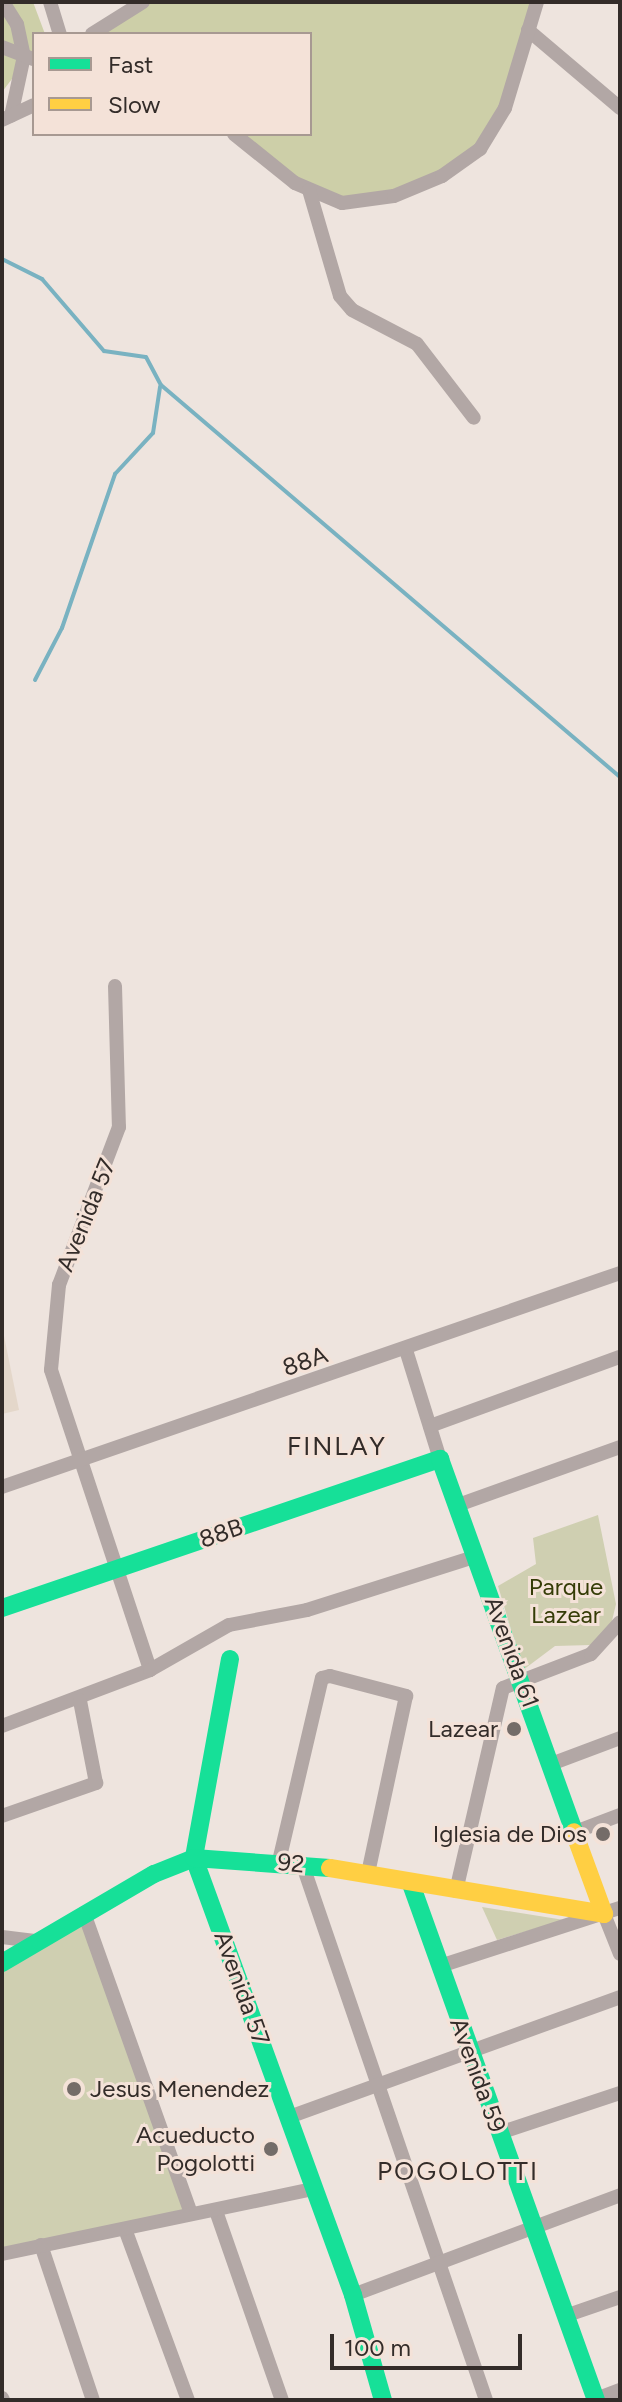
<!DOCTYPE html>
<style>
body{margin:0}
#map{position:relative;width:622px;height:2402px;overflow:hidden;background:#eee4de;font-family:Figtree,sans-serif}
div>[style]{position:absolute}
.education>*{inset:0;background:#e4d7ca}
.green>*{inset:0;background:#cfcfb1}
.forest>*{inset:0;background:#cdcfa8}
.stream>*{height:4px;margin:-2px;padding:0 2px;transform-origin:2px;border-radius:2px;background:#79b2c1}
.street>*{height:14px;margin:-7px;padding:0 7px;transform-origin:7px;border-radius:7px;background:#b2a7a5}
.fast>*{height:18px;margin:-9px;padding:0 9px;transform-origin:9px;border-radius:9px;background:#16e098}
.slow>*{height:18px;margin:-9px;padding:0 9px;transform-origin:9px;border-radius:9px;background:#ffcf43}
.dots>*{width:22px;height:22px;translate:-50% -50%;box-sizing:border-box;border:4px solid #f4e2d8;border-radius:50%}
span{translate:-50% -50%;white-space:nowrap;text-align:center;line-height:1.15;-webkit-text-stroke:6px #f4e2d8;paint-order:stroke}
.street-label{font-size:24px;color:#332c29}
.park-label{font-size:24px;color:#353c07}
.poi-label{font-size:24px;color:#332c29}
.right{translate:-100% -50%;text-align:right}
.left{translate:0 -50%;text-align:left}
.neighbourhood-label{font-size:26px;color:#332c29;letter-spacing:2px}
.frame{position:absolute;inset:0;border:4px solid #332c29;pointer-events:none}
.legend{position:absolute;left:32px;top:32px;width:280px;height:104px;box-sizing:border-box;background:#f4e2d8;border:2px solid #a79992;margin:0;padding:10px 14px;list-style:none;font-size:24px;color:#332c29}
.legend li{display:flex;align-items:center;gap:16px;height:40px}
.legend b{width:40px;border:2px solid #a79992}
.scale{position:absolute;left:330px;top:2334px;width:192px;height:36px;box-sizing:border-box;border:4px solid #332c29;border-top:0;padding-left:10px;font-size:24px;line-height:28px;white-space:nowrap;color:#332c29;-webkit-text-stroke:6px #f4e2d8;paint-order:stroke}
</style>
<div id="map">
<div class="education">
<div style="clip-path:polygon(2px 1326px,19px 1410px,2px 1414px)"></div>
</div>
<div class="green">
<div style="clip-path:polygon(598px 1515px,616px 1604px,611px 1625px,591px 1645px,555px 1646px,523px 1670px,498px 1586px,536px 1564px,533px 1538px)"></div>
<div style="clip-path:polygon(482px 1907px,564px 1920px,497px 1940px)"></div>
<div style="clip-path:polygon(84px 1913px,191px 2214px,2px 2254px,2px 1963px)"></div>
</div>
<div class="forest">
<div style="clip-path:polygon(2px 2px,33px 2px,45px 34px,34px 34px,34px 50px,2px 92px)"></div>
<div style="clip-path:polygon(143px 2px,537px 2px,505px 108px,480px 149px,442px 176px,342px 203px,309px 190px,234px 134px,310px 134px,310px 34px,92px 34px)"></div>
</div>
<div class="stream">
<div style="left:2px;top:259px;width:45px;rotate:26.6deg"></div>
<div style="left:42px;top:279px;width:95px;rotate:49.3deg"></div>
<div style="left:104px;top:351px;width:42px;rotate:8.1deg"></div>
<div style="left:146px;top:357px;width:32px;rotate:62deg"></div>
<div style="left:161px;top:385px;width:604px;rotate:40.5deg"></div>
<div style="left:35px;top:680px;width:59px;rotate:-62.6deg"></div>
<div style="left:62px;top:628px;width:163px;rotate:-71deg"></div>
<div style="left:115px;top:474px;width:56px;rotate:-47.2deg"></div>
<div style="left:153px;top:433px;width:47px;rotate:-81.3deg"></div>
</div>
<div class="street">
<div style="left:3px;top:2px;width:26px;rotate:58deg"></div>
<div style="left:17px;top:24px;width:33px;rotate:78deg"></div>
<div style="left:24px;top:56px;width:61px;rotate:102.2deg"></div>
<div style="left:50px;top:2px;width:34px;rotate:73deg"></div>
<div style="left:528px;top:30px;width:121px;rotate:40.3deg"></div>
<div style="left:92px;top:34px;width:60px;rotate:-32.1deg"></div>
<div style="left:2px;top:47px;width:34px;rotate:21deg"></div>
<div style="left:2px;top:120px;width:35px;rotate:-25deg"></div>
<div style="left:234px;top:134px;width:78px;rotate:38.8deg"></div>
<div style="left:295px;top:183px;width:51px;rotate:23.1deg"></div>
<div style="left:342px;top:203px;width:52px;rotate:-7.7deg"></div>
<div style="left:394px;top:196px;width:52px;rotate:-22.6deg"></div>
<div style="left:442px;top:176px;width:47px;rotate:-35.4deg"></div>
<div style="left:480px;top:149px;width:48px;rotate:-58.6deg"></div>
<div style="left:505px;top:108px;width:111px;rotate:-73.2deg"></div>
<div style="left:309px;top:190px;width:110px;rotate:73.7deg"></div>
<div style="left:340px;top:296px;width:18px;rotate:49deg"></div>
<div style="left:352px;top:310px;width:73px;rotate:27.6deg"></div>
<div style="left:417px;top:344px;width:93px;rotate:52.4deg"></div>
<div style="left:115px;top:986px;width:141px;rotate:88.4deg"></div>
<div style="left:119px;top:1127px;width:169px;rotate:110.8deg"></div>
<div style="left:59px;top:1285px;width:85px;rotate:95.4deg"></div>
<div style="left:51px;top:1370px;width:316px;rotate:71.7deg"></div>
<div style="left:406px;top:1350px;width:114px;rotate:72.7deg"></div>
<div style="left:430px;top:1426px;width:202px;rotate:-20deg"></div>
<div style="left:2px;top:1487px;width:654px;rotate:-19.1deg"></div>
<div style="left:458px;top:1505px;width:172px;rotate:-19.7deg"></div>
<div style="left:2px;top:1726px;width:158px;rotate:-20.7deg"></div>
<div style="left:150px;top:1670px;width:91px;rotate:-29.7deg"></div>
<div style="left:229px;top:1625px;width:79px;rotate:-10.9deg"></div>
<div style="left:307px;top:1610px;width:178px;rotate:-17.6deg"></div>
<div style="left:551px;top:1764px;width:74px;rotate:-20.6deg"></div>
<div style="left:2px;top:1816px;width:100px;rotate:-19.3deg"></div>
<div style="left:96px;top:1783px;width:84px;rotate:-101deg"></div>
<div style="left:575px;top:1832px;width:48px;rotate:-20.7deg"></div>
<div style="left:279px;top:1861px;width:188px;rotate:-76.8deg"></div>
<div style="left:322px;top:1678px;width:8px;rotate:-14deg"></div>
<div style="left:330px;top:1676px;width:79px;rotate:14.7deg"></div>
<div style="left:406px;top:1696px;width:182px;rotate:102.1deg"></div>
<div style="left:302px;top:1863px;width:568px;rotate:71.09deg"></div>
<div style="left:456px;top:1891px;width:208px;rotate:-77deg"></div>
<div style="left:503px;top:1688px;width:94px;rotate:-21.1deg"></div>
<div style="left:591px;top:1654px;width:43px;rotate:-47.8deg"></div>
<div style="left:84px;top:1913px;width:319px;rotate:70.4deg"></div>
<div style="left:604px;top:1914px;width:43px;rotate:68.2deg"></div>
<div style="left:2px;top:1937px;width:35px;rotate:7deg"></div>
<div style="left:440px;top:1966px;width:189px;rotate:-17.9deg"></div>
<div style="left:289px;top:2117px;width:352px;rotate:-19.9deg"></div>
<div style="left:499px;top:2133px;width:127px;rotate:-18.3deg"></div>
<div style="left:216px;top:2211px;width:200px;rotate:70.8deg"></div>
<div style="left:125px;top:2229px;width:182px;rotate:69.8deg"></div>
<div style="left:41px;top:2245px;width:163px;rotate:71.5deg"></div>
<div style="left:2px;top:2254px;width:318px;rotate:-11.8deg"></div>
<div style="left:353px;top:2295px;width:285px;rotate:-20.5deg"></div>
<div style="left:565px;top:2316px;width:58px;rotate:-19.1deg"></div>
<div style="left:2px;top:2398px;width:2px;rotate:63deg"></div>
<div style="left:596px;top:2399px;width:26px;rotate:-21deg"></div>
</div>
<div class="fast">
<div style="left:2px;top:1608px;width:463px;rotate:-18.8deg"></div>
<div style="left:440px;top:1459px;width:396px;rotate:70.2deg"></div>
<div style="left:230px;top:1659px;width:202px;rotate:100.3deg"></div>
<div style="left:194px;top:1858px;width:465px;rotate:70deg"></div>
<div style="left:353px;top:2295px;width:109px;rotate:74.1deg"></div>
<div style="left:411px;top:1884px;width:548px;rotate:70.28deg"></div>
<div style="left:2px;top:1963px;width:176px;rotate:-30.4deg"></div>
<div style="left:154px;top:1874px;width:43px;rotate:-21.8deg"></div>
<div style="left:194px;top:1858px;width:136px;rotate:4.2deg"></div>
</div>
<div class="slow">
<div style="left:330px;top:1868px;width:278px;rotate:9.5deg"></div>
<div style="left:604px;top:1914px;width:87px;rotate:-110.1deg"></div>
</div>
<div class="dots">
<div style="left:514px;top:1729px;background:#746c68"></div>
<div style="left:603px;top:1834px;background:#746c68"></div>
<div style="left:74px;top:2089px;background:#746c68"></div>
<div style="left:271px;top:2149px;background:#746c68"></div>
</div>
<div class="street-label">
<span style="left:86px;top:1215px;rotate:-68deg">Avenida 57</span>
<span style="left:305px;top:1361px;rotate:-19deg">88A</span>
<span style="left:221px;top:1533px;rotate:-19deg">88B</span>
<span style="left:512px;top:1652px;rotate:70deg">Avenida 61</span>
<span style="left:291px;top:1863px;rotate:6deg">92</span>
<span style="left:242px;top:1988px;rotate:70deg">Avenida 57</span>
<span style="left:478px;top:2075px;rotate:70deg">Avenida 59</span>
</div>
<div class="park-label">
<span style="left:566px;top:1601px">Parque<br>Lazear</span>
</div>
<div class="poi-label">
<span class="right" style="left:498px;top:1729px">Lazear</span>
<span class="right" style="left:587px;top:1834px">Iglesia de Dios</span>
<span class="left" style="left:90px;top:2089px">Jesus Menendez</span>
<span class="right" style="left:255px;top:2149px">Acueducto<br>Pogolotti</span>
</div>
<div class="neighbourhood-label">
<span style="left:337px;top:1447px">FINLAY</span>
<span style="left:458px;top:2172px">POGOLOTTI</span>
</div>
<div class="frame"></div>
<ul class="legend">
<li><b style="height:10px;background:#16e098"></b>Fast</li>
<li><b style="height:10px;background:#ffcf43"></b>Slow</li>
</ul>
<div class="scale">100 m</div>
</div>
